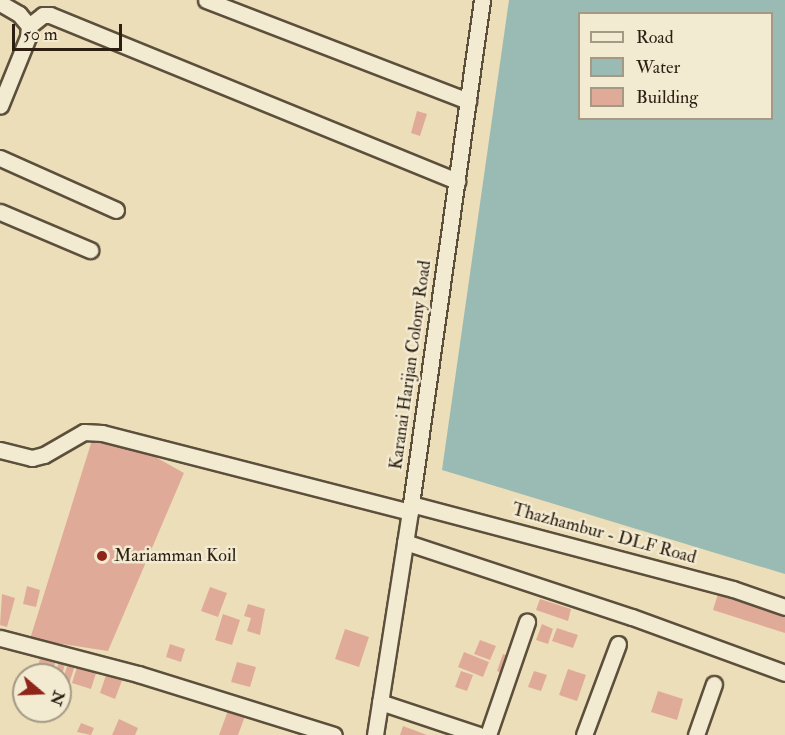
<!DOCTYPE html>
<style>
body{margin:0}
#map{position:relative;width:785px;height:735px;overflow:hidden;background:#ecdeb9;font-family:"IM FELL Double Pica",serif}
div>[style]{position:absolute}
.water>*{inset:0;background:#99bbb4}
.building>*{inset:0;background:#dfab98}
.roads{filter:drop-shadow(2px 0 #5c4f3c) drop-shadow(-2px 0 #5c4f3c) drop-shadow(0 2px #5c4f3c) drop-shadow(0 -2px #5c4f3c)}
.minor>*{height:15px;margin:-7.5px;padding:0 7.5px;transform-origin:7.5px;border-radius:7.5px;background:#f3ead2}
.dots>*{width:16px;height:16px;translate:-50% -50%;box-sizing:border-box;border:3px solid #f3ead2;border-radius:50%}
span{translate:-50% -50%;white-space:nowrap;text-align:center;line-height:1.15;-webkit-text-stroke:5px #f3ead2;paint-order:stroke}
.street-label{font-size:18px;color:#2c1f12}
.poi-label{font-size:18px;color:#2c1f12}
.left{translate:0 -50%;text-align:left}
.legend{position:absolute;left:578px;top:12px;width:195px;height:108px;box-sizing:border-box;background:#f3ead2;border:2px solid #a39985;margin:0;padding:8px 10px;list-style:none;font-size:18px;color:#2c1f12}
.legend li{display:flex;align-items:center;gap:12px;height:30px}
.legend b{width:30px;border:2px solid #a39985}
.north{position:absolute;left:12px;top:663px;width:60px;height:60px;box-sizing:border-box;background:#f3ead2;border:2px solid #a39985;border-radius:50%;rotate:109deg;font-size:16px;font-weight:700;line-height:24px;text-align:center;color:#2c1f12}
.north::after{content:'';display:block;margin:auto;width:21px;height:27px;background:#8f2418;clip-path:polygon(50% 0,100% 100%,50% 72%,0 100%)}
.scale{position:absolute;left:12px;top:24px;width:110px;height:27px;box-sizing:border-box;border:3px solid #2c1f12;border-top:0;padding-left:8px;font-size:18px;line-height:21px;white-space:nowrap;color:#2c1f12;-webkit-text-stroke:4px #f3ead2;paint-order:stroke}
</style>
<div id="map">
<div class="water">
<div style="clip-path:polygon(evenodd,509px 0,785px 0,785px 574px,442px 470px,509px 0,580px 14px,772px 14px,772px 118px,580px 118px,580px 14px)"></div>
</div>
<div class="building">
<div style="clip-path:polygon(417px 111px,427px 114px,420px 136px,411px 133px)"></div>
<div style="clip-path:polygon(93px 437px,141px 449px,184px 473px,108px 651px,30px 639px)"></div>
<div style="clip-path:polygon(27px 586px,40px 590px,36px 607px,23px 604px)"></div>
<div style="clip-path:polygon(210px 587px,227px 593px,218px 617px,201px 611px)"></div>
<div style="clip-path:polygon(2px 594px,15px 598px,7px 627px,0 625px)"></div>
<div style="clip-path:polygon(718px 594px,785px 616px,785px 633px,713px 610px)"></div>
<div style="clip-path:polygon(540px 599px,571px 609px,568px 621px,536px 610px)"></div>
<div style="clip-path:polygon(248px 604px,265px 609px,260px 635px,247px 631px,251px 618px,244px 616px)"></div>
<div style="clip-path:polygon(223px 614px,240px 620px,232px 645px,215px 640px)"></div>
<div style="clip-path:polygon(542px 624px,553px 629px,548px 644px,536px 640px)"></div>
<div style="clip-path:polygon(557px 628px,578px 635px,573px 648px,552px 641px)"></div>
<div style="clip-path:polygon(345px 629px,369px 637px,359px 667px,335px 659px)"></div>
<div style="clip-path:polygon(480px 640px,496px 646px,490px 660px,474px 654px)"></div>
<div style="clip-path:polygon(170px 644px,185px 649px,181px 662px,166px 657px)"></div>
<div style="clip-path:polygon(464px 652px,489px 662px,483px 677px,458px 667px)"></div>
<div style="clip-path:polygon(503px 654px,510px 656px,503px 674px,497px 671px)"></div>
<div style="clip-path:polygon(40px 659px,55px 663px,52px 675px,35px 675px)"></div>
<div style="clip-path:polygon(59px 662px,65px 664px,62px 675px,55px 675px)"></div>
<div style="clip-path:polygon(237px 662px,256px 667px,250px 687px,231px 682px)"></div>
<div style="clip-path:polygon(68px 663px,75px 665px,69px 684px,62px 682px)"></div>
<div style="clip-path:polygon(78px 664px,97px 670px,91px 689px,72px 683px)"></div>
<div style="clip-path:polygon(108px 669px,124px 675px,115px 699px,100px 693px)"></div>
<div style="clip-path:polygon(568px 669px,586px 675px,577px 701px,559px 695px)"></div>
<div style="clip-path:polygon(461px 671px,473px 675px,467px 691px,455px 687px)"></div>
<div style="clip-path:polygon(534px 671px,547px 675px,541px 691px,528px 687px)"></div>
<div style="clip-path:polygon(658px 691px,683px 699px,677px 720px,651px 712px)"></div>
<div style="clip-path:polygon(230px 705px,247px 711px,238px 735px,219px 735px)"></div>
<div style="clip-path:polygon(119px 719px,138px 728px,135px 735px,112px 735px)"></div>
<div style="clip-path:polygon(81px 723px,94px 728px,91px 735px,77px 732px)"></div>
<div style="clip-path:polygon(403px 726px,427px 735px,400px 735px)"></div>
</div>
<div class="roads">
<div class="minor">
<div style="left:206px;top:0;width:281px;rotate:21.1deg"></div>
<div style="left:0;top:3px;width:22px;rotate:30deg"></div>
<div style="left:19px;top:14px;width:16px;rotate:50deg"></div>
<div style="left:29px;top:26px;width:11px;rotate:95deg"></div>
<div style="left:28px;top:37px;width:74px;rotate:112.1deg"></div>
<div style="left:29px;top:26px;width:18px;rotate:-38deg"></div>
<div style="left:43px;top:15px;width:7px"></div>
<div style="left:50px;top:15px;width:440px;rotate:22.2deg"></div>
<div style="left:0;top:158px;width:127px;rotate:24.1deg"></div>
<div style="left:0;top:212px;width:98px;rotate:22.9deg"></div>
<div style="left:0;top:450px;width:33px;rotate:14deg"></div>
<div style="left:32px;top:458px;width:12px;rotate:-14deg"></div>
<div style="left:44px;top:455px;width:46px;rotate:-29.9deg"></div>
<div style="left:84px;top:432px;width:18px;rotate:3deg"></div>
<div style="left:102px;top:433px;width:318px;rotate:14.4deg"></div>
<div style="left:411px;top:504px;width:333px;rotate:14.8deg"></div>
<div style="left:733px;top:589px;width:55px;rotate:19.1deg"></div>
<div style="left:405px;top:542px;width:239px;rotate:18.3deg"></div>
<div style="left:632px;top:617px;width:163px;rotate:20.1deg"></div>
<div style="left:0;top:638px;width:143px;rotate:14.6deg"></div>
<div style="left:138px;top:674px;width:205px;rotate:17.3deg"></div>
<div style="left:380px;top:702px;width:104px;rotate:18.4deg"></div>
<div style="left:375px;top:735px;width:234px;rotate:-81.1deg"></div>
<div style="left:411px;top:504px;width:509px;rotate:-81.98deg"></div>
<div style="left:488px;top:735px;width:120px;rotate:-71deg"></div>
<div style="left:584px;top:735px;width:97px;rotate:-69.5deg"></div>
<div style="left:696px;top:735px;width:54px;rotate:-70.6deg"></div>
</div>
</div>
<div class="dots">
<div style="left:102px;top:556px;background:#8f2418"></div>
</div>
<div class="street-label">
<span style="left:411px;top:365px;rotate:-82deg">Karanai Harijan Colony Road</span>
<span style="left:604px;top:534px;rotate:15deg">Thazhambur - DLF Road</span>
</div>
<div class="poi-label">
<span class="left" style="left:114px;top:556px">Mariamman Koil</span>
</div>
<ul class="legend">
<li><b style="height:8px;background:#f3ead2"></b>Road</li>
<li><b style="height:16px;background:#99bbb4"></b>Water</li>
<li><b style="height:16px;background:#dfab98"></b>Building</li>
</ul>
<div class="north">N</div>
<div class="scale">50 m</div>
</div>
